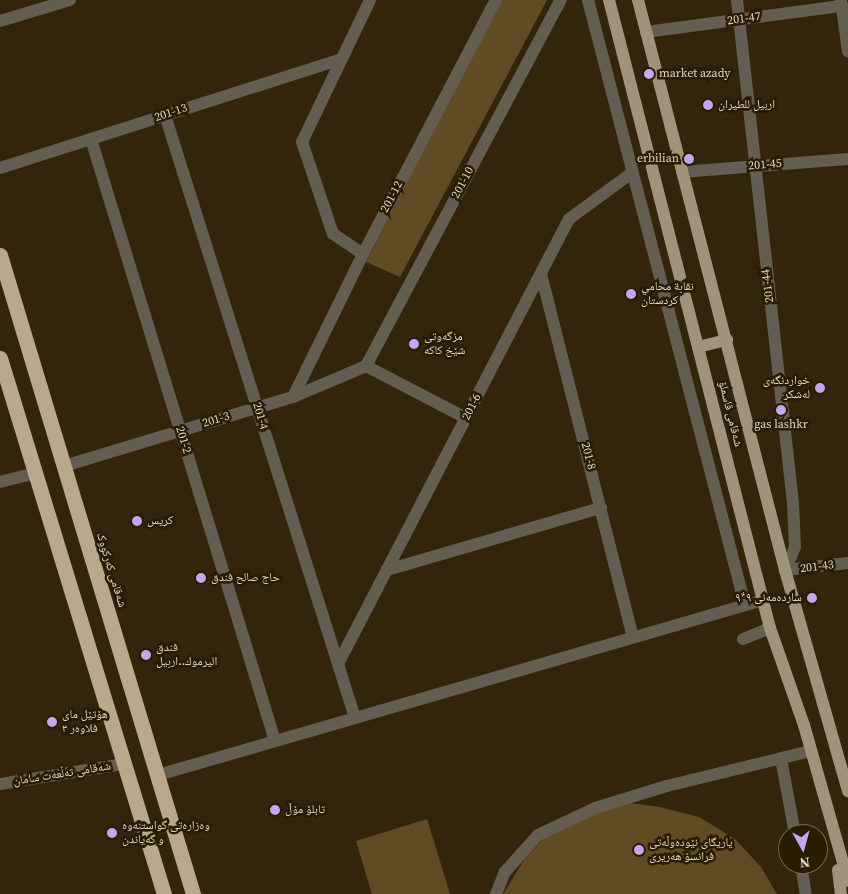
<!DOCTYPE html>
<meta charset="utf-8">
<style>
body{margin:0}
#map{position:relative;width:848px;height:894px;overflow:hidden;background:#32250c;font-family:"Source Serif 4","Noto Naskh Arabic",serif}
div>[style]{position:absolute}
.green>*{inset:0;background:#604c24}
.minor>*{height:12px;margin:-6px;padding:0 6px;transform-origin:6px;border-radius:6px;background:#645e52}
.major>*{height:12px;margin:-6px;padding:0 6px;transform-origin:6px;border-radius:6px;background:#a0937c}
.highway>*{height:15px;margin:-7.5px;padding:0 7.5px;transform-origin:7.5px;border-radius:7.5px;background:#b8a88c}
.dots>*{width:14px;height:14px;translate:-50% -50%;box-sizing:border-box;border:2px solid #281c03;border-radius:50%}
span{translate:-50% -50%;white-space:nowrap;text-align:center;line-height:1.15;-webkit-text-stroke:5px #281c03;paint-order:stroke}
.street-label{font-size:12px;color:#dfd7c8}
.poi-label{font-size:12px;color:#dfd7c8}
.left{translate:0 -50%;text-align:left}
.right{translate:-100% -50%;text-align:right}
.north{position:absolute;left:778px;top:824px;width:50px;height:50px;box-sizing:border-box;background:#281c03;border:1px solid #716752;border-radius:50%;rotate:173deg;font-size:14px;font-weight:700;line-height:20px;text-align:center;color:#dfd7c8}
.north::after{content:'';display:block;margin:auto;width:18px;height:22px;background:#c1a8f3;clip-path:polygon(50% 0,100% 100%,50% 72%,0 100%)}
</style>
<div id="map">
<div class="green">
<div style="clip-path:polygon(501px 0,547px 0,400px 277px,366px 262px)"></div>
<div style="clip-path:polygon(630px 803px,660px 807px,699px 817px,735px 839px,761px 867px,777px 894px,503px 894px,524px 860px,544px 838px,587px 813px)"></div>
<div style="clip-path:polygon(427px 819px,450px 894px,372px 894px,356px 841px)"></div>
</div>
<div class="minor">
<div style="left:588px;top:0;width:625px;rotate:75.45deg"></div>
<div style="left:737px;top:0;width:506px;rotate:83.65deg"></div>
<div style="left:793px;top:503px;width:44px;rotate:87.4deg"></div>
<div style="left:795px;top:547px;width:25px;rotate:113deg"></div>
<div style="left:785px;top:570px;width:63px;rotate:-6.3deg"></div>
<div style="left:841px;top:0;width:52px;rotate:82.3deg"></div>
<div style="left:0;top:21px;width:73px;rotate:-16.7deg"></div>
<div style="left:646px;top:32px;width:198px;rotate:-7.6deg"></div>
<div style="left:165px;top:115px;width:632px;rotate:72.51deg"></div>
<div style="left:91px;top:139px;width:629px;rotate:73deg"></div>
<div style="left:0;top:168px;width:359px;rotate:-17.7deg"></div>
<div style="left:682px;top:172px;width:167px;rotate:-4.5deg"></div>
<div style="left:363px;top:254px;width:36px;rotate:-146deg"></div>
<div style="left:333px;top:234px;width:97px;rotate:-108.6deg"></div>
<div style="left:302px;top:142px;width:157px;rotate:-64.4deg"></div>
<div style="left:541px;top:274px;width:375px;rotate:75.8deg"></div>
<div style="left:366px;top:366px;width:415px;rotate:-62deg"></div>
<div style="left:366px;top:366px;width:113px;rotate:27.5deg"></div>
<div style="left:293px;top:397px;width:159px;rotate:-63.9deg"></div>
<div style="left:363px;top:254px;width:287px;rotate:-62.4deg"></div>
<div style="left:64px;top:466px;width:239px;rotate:-16.8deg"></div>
<div style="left:293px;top:397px;width:79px;rotate:-23deg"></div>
<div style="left:0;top:482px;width:36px;rotate:-14deg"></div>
<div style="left:387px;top:570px;width:223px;rotate:-16.2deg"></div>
<div style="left:743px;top:639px;width:29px;rotate:-22deg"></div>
<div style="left:338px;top:664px;width:501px;rotate:-62.57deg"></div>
<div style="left:569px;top:219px;width:79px;rotate:-36.3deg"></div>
<div style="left:781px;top:759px;width:76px;rotate:79.4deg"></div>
<div style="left:158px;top:775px;width:630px;rotate:-16.13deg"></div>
<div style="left:0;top:784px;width:126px;rotate:-9.2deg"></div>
<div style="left:801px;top:864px;width:30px;rotate:81deg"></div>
<div style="left:496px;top:894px;width:24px;rotate:-68deg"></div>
<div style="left:505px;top:872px;width:50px;rotate:-48.3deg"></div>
<div style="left:538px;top:835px;width:63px;rotate:-25.3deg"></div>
<div style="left:595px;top:808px;width:75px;rotate:-17deg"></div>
<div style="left:667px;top:786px;width:148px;rotate:-13.7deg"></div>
</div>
<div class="major">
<div style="left:609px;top:0;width:648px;rotate:75.62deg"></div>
<div style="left:770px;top:628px;width:103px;rotate:70.7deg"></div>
<div style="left:804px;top:725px;width:162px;rotate:74.2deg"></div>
<div style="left:638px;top:0;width:589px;rotate:75.54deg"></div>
<div style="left:785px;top:570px;width:230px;rotate:74.1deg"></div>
<div style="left:698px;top:347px;width:30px;rotate:-14deg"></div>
<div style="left:838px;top:870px;width:24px;rotate:83deg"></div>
</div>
<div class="highway">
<div style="left:0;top:255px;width:668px;rotate:73.19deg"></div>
<div style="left:0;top:358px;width:561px;rotate:72.99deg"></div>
</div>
<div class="dots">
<div style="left:649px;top:74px;background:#c1a8f3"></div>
<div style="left:708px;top:105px;background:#c1a8f3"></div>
<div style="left:689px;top:159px;background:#c1a8f3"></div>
<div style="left:631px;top:294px;background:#c1a8f3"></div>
<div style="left:414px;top:344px;background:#c1a8f3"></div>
<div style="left:820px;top:388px;background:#c1a8f3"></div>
<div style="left:781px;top:410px;background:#c1a8f3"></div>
<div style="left:137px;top:521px;background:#c1a8f3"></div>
<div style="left:201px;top:578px;background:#c1a8f3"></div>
<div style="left:812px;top:598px;background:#c1a8f3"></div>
<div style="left:146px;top:655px;background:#c1a8f3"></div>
<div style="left:52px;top:722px;background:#c1a8f3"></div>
<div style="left:275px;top:810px;background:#c1a8f3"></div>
<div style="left:112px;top:833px;background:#c1a8f3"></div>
<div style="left:639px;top:850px;background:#c1a8f3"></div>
</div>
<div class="street-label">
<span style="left:744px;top:19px;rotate:-8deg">201-47</span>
<span style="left:171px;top:113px;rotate:-18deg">201-13</span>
<span style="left:765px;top:165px;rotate:-5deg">201-45</span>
<span style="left:463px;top:183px;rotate:-62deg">201-10</span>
<span style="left:392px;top:197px;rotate:-62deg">201-12</span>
<span style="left:768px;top:286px;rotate:-97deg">201-44</span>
<span style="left:472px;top:407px;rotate:-63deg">201-6</span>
<span style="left:730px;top:414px;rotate:76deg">شەقامی قاسملۆ</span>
<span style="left:260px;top:416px;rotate:73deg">201-4</span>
<span style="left:216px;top:420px;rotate:-17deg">201-3</span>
<span style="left:183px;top:440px;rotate:73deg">201-2</span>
<span style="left:588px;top:456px;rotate:75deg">201-8</span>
<span style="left:817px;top:567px;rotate:-7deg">201-43</span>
<span style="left:111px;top:570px;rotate:73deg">شەقامی کەرکووک</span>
<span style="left:62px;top:774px;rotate:-9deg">شەقامی تەڵعەت سامان</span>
</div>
<div class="poi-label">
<span class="left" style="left:659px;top:74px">market azady</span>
<span class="left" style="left:718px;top:105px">اربيل للطيران</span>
<span class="right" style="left:679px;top:159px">erbilian</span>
<span class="left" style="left:641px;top:294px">نقابة محامي<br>كردستان</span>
<span class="left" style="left:424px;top:344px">مزگه‌وتی<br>شێخ كاكه</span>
<span class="right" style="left:810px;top:388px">خواردنگەی<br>لەشکر</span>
<span style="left:781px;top:425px">gas lashkr</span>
<span class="left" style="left:147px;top:521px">كريس</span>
<span class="left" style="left:211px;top:578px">حاج صالح فندق</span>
<span class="right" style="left:802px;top:598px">ساردەمەنی ٩*٩</span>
<span class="left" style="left:156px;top:655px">فندق<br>اليرموك..اربيل</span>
<span class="left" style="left:62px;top:722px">هۆتێل مای<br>فلاوەر ٣</span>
<span class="left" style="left:285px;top:810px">تابلۆ مۆڵ</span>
<span class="left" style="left:122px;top:833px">وەزارەتی گواستنەوە<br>و گەیاندن</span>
<span class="left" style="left:649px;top:850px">یاریگای نێودەوڵەتی<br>فرانسۆ هەریری</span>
</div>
<div class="north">N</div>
</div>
